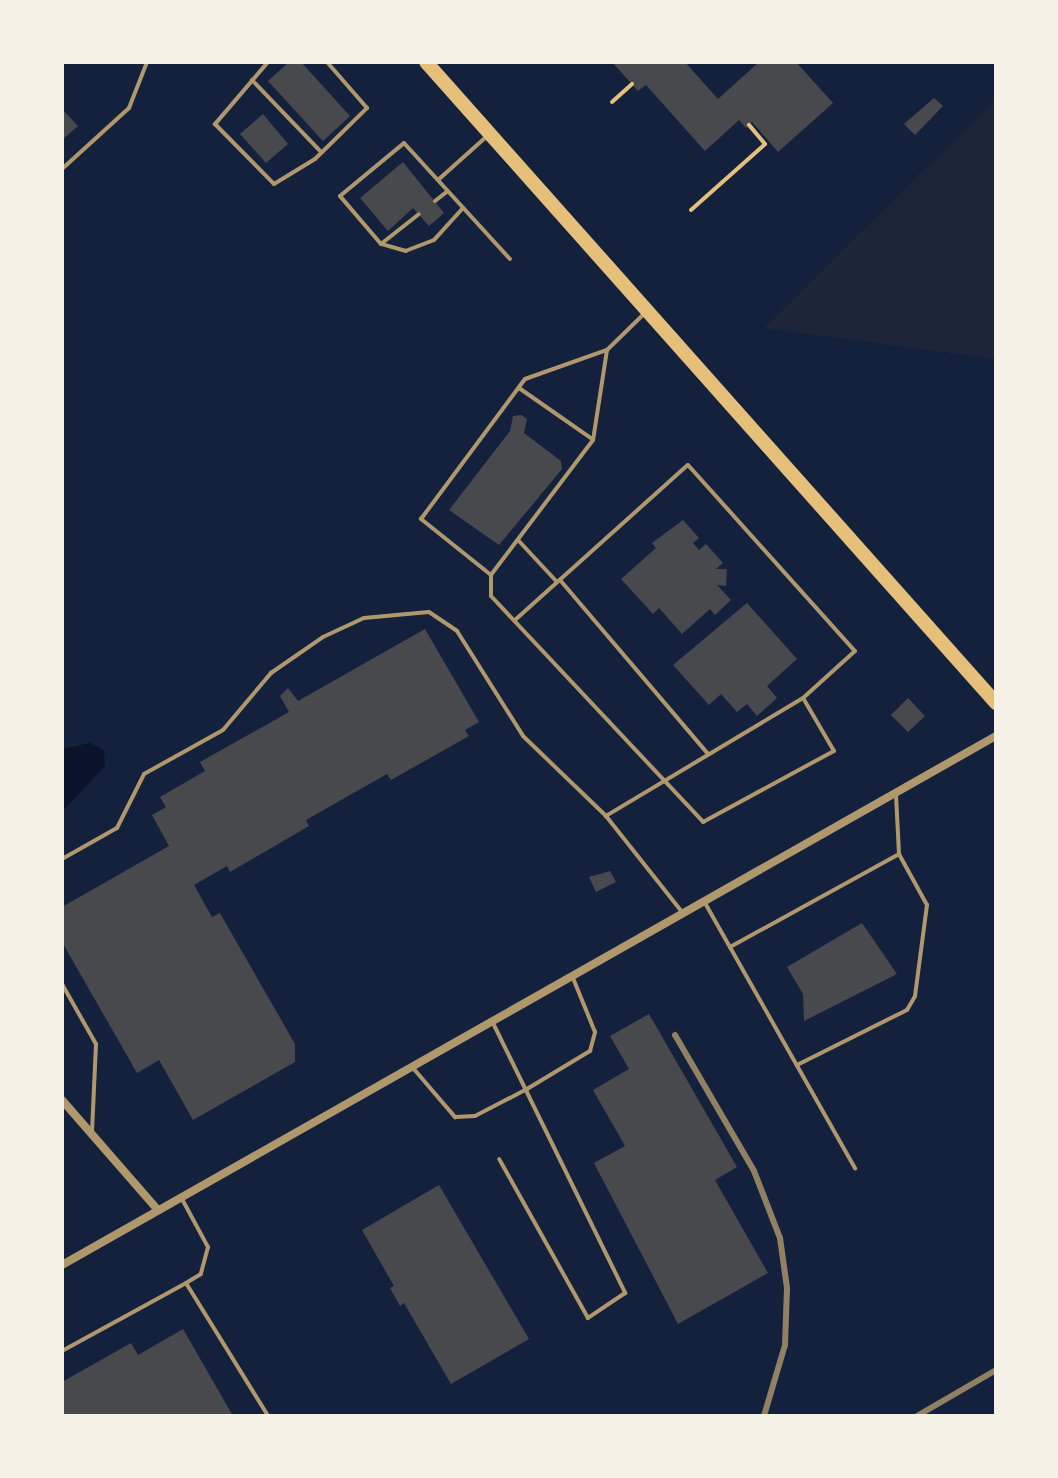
<!DOCTYPE html>
<style>
body{margin:0}
#map{position:relative;width:1058px;height:1478px;overflow:hidden;background:#14213d;font-family:Signika,sans-serif}
div>[style]{position:absolute}
.green>*{inset:0;background:#1d2539}
.water>*{inset:0;background:#0b132b}
.building>*{inset:0;background:#48494c}
.path>*{height:4px;margin:-2px;padding:0 2px;transform-origin:2px;border-radius:2px;background:#e5c07b}
.service>*{height:4px;margin:-2px;padding:0 2px;transform-origin:2px;border-radius:2px;background:#b1986c}
.minor>*{height:8px;margin:-4px;padding:0 4px;transform-origin:4px;border-radius:4px;background:#b1986c}
.primary>*{height:14px;margin:-7px;padding:0 7px;transform-origin:7px;border-radius:7px;background:#e5c07b}
.rail>*{height:6px;margin:-3px;padding:0 3px;transform-origin:3px;border-radius:3px;background:#918062}
span{translate:-50% -50%;white-space:nowrap;text-align:center;line-height:1.15;-webkit-text-stroke:7px #f6f1e7;paint-order:stroke}
.frame{position:absolute;inset:0;border:64px solid #f6f1e7;pointer-events:none}
</style>
<div id="map">
<div class="green">
<div style="clip-path:polygon(996px 99px,996px 359px,764px 328px)"></div>
</div>
<div class="water">
<div style="clip-path:polygon(90px 743px,104px 750px,105px 766px,62px 812px,62px 749px)"></div>
</div>
<div class="building">
<div style="clip-path:polygon(289px 62px,301px 62px,350px 116px,323px 141px,268px 81px)"></div>
<div style="clip-path:polygon(612px 62px,685px 62px,718px 99px,759px 62px,796px 62px,833px 103px,778px 152px,752px 122px,746px 128px,739px 120px,705px 151px,646px 85px,638px 91px)"></div>
<div style="clip-path:polygon(934px 98px,943px 106px,915px 135px,904px 124px)"></div>
<div style="clip-path:polygon(62px 109px,78px 126px,62px 140px)"></div>
<div style="clip-path:polygon(263px 114px,288px 144px,266px 163px,240px 134px)"></div>
<div style="clip-path:polygon(403px 162px,444px 213px,429px 226px,413px 208px,388px 231px,360px 198px)"></div>
<div style="clip-path:polygon(521px 415px,527px 419px,524px 433px,561px 461px,562px 469px,499px 545px,449px 510px,510px 431px,513px 416px)"></div>
<div style="clip-path:polygon(683px 520px,699px 538px,693px 543px,699px 550px,706px 544px,723px 563px,716px 569px,727px 569px,726px 586px,717px 585px,731px 600px,715px 615px,710px 609px,682px 634px,659px 608px,653px 614px,621px 579px,656px 548px,652px 543px)"></div>
<div style="clip-path:polygon(747px 603px,797px 659px,767px 686px,777px 698px,757px 716px,747px 704px,737px 712px,721px 694px,709px 705px,673px 665px)"></div>
<div style="clip-path:polygon(425px 629px,479px 722px,465px 730px,469px 736px,391px 780px,387px 774px,306px 820px,309px 826px,230px 872px,227px 866px,194px 885px,212px 917px,220px 913px,295px 1044px,295px 1062px,193px 1120px,159px 1060px,137px 1073px,62px 942px,62px 907px,169px 846px,152px 815px,166px 807px,160px 797px,205px 771px,200px 762px,289px 712px,280px 696px,288px 688px,298px 701px)"></div>
<div style="clip-path:polygon(908px 698px,925px 716px,908px 732px,891px 715px)"></div>
<div style="clip-path:polygon(610px 871px,616px 882px,596px 892px,589px 877px)"></div>
<div style="clip-path:polygon(862px 923px,897px 974px,804px 1021px,803px 994px,787px 967px)"></div>
<div style="clip-path:polygon(649px 1014px,737px 1167px,715px 1180px,768px 1273px,678px 1324px,594px 1163px,625px 1146px,593px 1090px,629px 1069px,610px 1036px)"></div>
<div style="clip-path:polygon(439px 1185px,529px 1339px,451px 1384px,404px 1303px,400px 1306px,390px 1288px,394px 1286px,362px 1230px)"></div>
<div style="clip-path:polygon(183px 1329px,233px 1416px,62px 1416px,62px 1382px,131px 1343px,138px 1355px)"></div>
</div>
<div class="path">
<div style="left:612px;top:102px;width:27px;rotate:-42deg"></div>
<div style="left:691px;top:210px;width:99px;rotate:-41.7deg"></div>
<div style="left:765px;top:144px;width:25px;rotate:-130deg"></div>
</div>
<div class="service">
<div style="left:268px;top:62px;width:82px;rotate:130.5deg"></div>
<div style="left:215px;top:124px;width:84px;rotate:45.5deg"></div>
<div style="left:274px;top:184px;width:48px;rotate:-31.4deg"></div>
<div style="left:315px;top:159px;width:73px;rotate:-44.4deg"></div>
<div style="left:367px;top:108px;width:61px;rotate:-131deg"></div>
<div style="left:252px;top:80px;width:100px;rotate:46.2deg"></div>
<div style="left:62px;top:169px;width:91px;rotate:-42.3deg"></div>
<div style="left:129px;top:108px;width:49px;rotate:-68.6deg"></div>
<div style="left:438px;top:180px;width:66px;rotate:-41.9deg"></div>
<div style="left:435px;top:201px;width:16px;rotate:-38deg"></div>
<div style="left:463px;top:208px;width:43px;rotate:132.2deg"></div>
<div style="left:434px;top:240px;width:30px;rotate:159deg"></div>
<div style="left:406px;top:251px;width:26px;rotate:-164deg"></div>
<div style="left:381px;top:244px;width:63px;rotate:-130.5deg"></div>
<div style="left:340px;top:196px;width:83px;rotate:-39.6deg"></div>
<div style="left:404px;top:143px;width:157px;rotate:47.6deg"></div>
<div style="left:381px;top:244px;width:48px;rotate:-38.3deg"></div>
<div style="left:607px;top:350px;width:91px;rotate:98.8deg"></div>
<div style="left:593px;top:440px;width:169px;rotate:127.1deg"></div>
<div style="left:491px;top:575px;width:21px;rotate:90deg"></div>
<div style="left:491px;top:596px;width:310px;rotate:46.8deg"></div>
<div style="left:703px;top:822px;width:149px;rotate:-28.5deg"></div>
<div style="left:834px;top:751px;width:61px;rotate:-120.3deg"></div>
<div style="left:519px;top:388px;width:89px;rotate:34.9deg"></div>
<div style="left:518px;top:540px;width:57px;rotate:47.1deg"></div>
<div style="left:491px;top:575px;width:90px;rotate:-141.3deg"></div>
<div style="left:421px;top:519px;width:174px;rotate:-53.4deg"></div>
<div style="left:525px;top:379px;width:87px;rotate:-19.5deg"></div>
<div style="left:607px;top:350px;width:54px;rotate:-44.3deg"></div>
<div style="left:560px;top:580px;width:228px;rotate:49.6deg"></div>
<div style="left:515px;top:620px;width:232px;rotate:-41.9deg"></div>
<div style="left:688px;top:465px;width:250px;rotate:48.1deg"></div>
<div style="left:855px;top:651px;width:70px;rotate:137.9deg"></div>
<div style="left:803px;top:698px;width:230px;rotate:149.1deg"></div>
<div style="left:62px;top:859px;width:63px;rotate:-29.4deg"></div>
<div style="left:117px;top:828px;width:60px;rotate:-63.4deg"></div>
<div style="left:144px;top:774px;width:90px;rotate:-29.1deg"></div>
<div style="left:223px;top:730px;width:75px;rotate:-49.9deg"></div>
<div style="left:271px;top:673px;width:63px;rotate:-34.7deg"></div>
<div style="left:323px;top:637px;width:45px;rotate:-24.9deg"></div>
<div style="left:364px;top:618px;width:65px;rotate:-5.3deg"></div>
<div style="left:429px;top:612px;width:34px;rotate:34deg"></div>
<div style="left:457px;top:631px;width:124px;rotate:57.8deg"></div>
<div style="left:523px;top:736px;width:115px;rotate:43.9deg"></div>
<div style="left:606px;top:816px;width:124px;rotate:51.6deg"></div>
<div style="left:705px;top:903px;width:305px;rotate:60.5deg"></div>
<div style="left:730px;top:947px;width:193px;rotate:-28.8deg"></div>
<div style="left:899px;top:854px;width:60px;rotate:-92.9deg"></div>
<div style="left:62px;top:984px;width:69px;rotate:60.5deg"></div>
<div style="left:96px;top:1044px;width:89px;rotate:92.6deg"></div>
<div style="left:493px;top:1023px;width:301px;rotate:63.9deg"></div>
<div style="left:625px;top:1293px;width:45px;rotate:146deg"></div>
<div style="left:588px;top:1318px;width:182px;rotate:-119.2deg"></div>
<div style="left:797px;top:1065px;width:123px;rotate:-26.6deg"></div>
<div style="left:907px;top:1010px;width:16px;rotate:-60deg"></div>
<div style="left:915px;top:996px;width:92px;rotate:-82.5deg"></div>
<div style="left:927px;top:905px;width:58px;rotate:-118.8deg"></div>
<div style="left:413px;top:1068px;width:65px;rotate:49.4deg"></div>
<div style="left:455px;top:1117px;width:20px;rotate:-3deg"></div>
<div style="left:475px;top:1116px;width:59px;rotate:-27.4deg"></div>
<div style="left:527px;top:1089px;width:74px;rotate:-31.1deg"></div>
<div style="left:590px;top:1051px;width:20px;rotate:-75deg"></div>
<div style="left:595px;top:1032px;width:58px;rotate:-112.2deg"></div>
<div style="left:182px;top:1199px;width:55px;rotate:61.6deg"></div>
<div style="left:208px;top:1247px;width:28px;rotate:105deg"></div>
<div style="left:201px;top:1274px;width:17px;rotate:149deg"></div>
<div style="left:62px;top:1351px;width:141px;rotate:-28.7deg"></div>
<div style="left:186px;top:1283px;width:156px;rotate:58.3deg"></div>
</div>
<div class="minor">
<div style="left:62px;top:1100px;width:146px;rotate:48.9deg"></div>
<div style="left:62px;top:1265px;width:1073px;rotate:-29.53deg"></div>
</div>
<div class="primary">
<div style="left:426px;top:62px;width:858px;rotate:48.36deg"></div>
</div>
<div class="rail">
<div style="left:675px;top:1035px;width:157px;rotate:59.8deg"></div>
<div style="left:754px;top:1171px;width:72px;rotate:68.8deg"></div>
<div style="left:780px;top:1238px;width:50px;rotate:82deg"></div>
<div style="left:787px;top:1288px;width:57px;rotate:92deg"></div>
<div style="left:785px;top:1345px;width:74px;rotate:106.5deg"></div>
<div style="left:917px;top:1416px;width:91px;rotate:-30.2deg"></div>
</div>
<div class="frame"></div>
</div>
